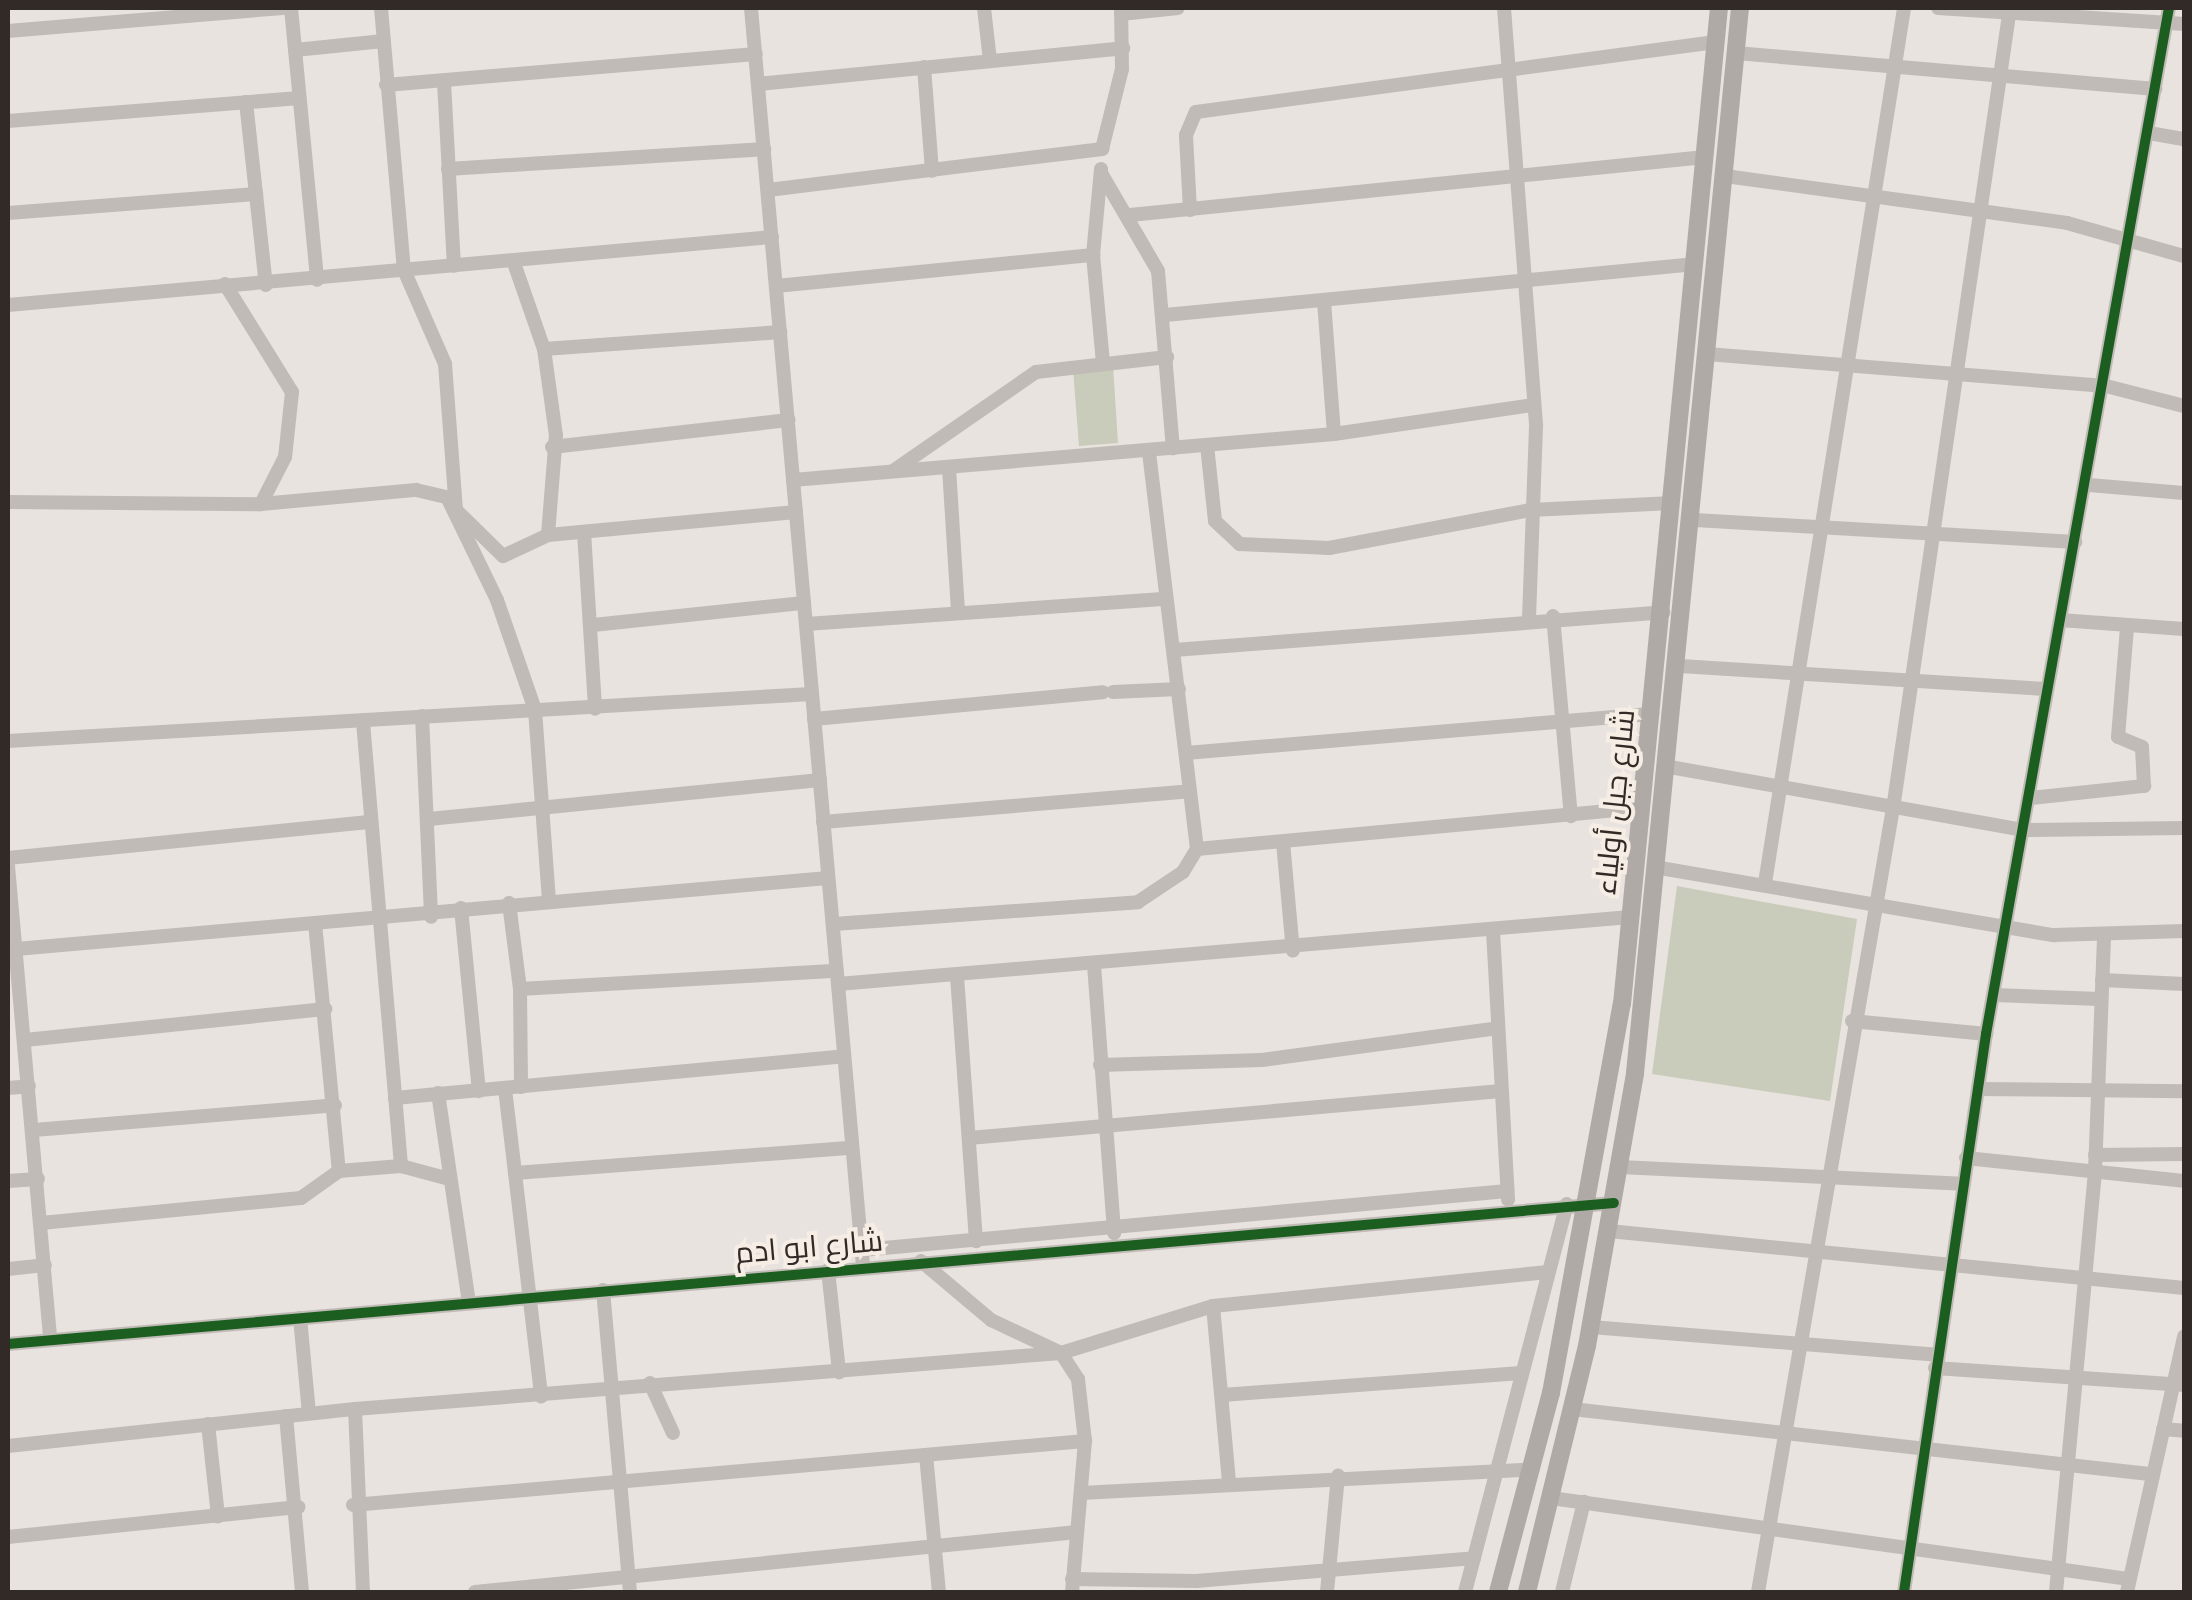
<!DOCTYPE html>
<meta charset="utf-8">
<style>
body{margin:0}
#map{position:relative;width:2192px;height:1600px;overflow:hidden;background:#e8e3de;font-family:"Space Grotesk",Cairo,sans-serif}
div>[style]{position:absolute}
.green>*{inset:0;background:#c9ccba}
.minor>*{height:14px;margin:-7px;padding:0 7px;transform-origin:7px;border-radius:7px;background:#c1bbb7}
.major>*{height:18px;margin:-9px;padding:0 9px;transform-origin:9px;border-radius:9px;background:#b0aaa6}
.cycleway>*{height:10px;margin:-5px;padding:0 5px;transform-origin:5px;border-radius:5px;background:#1b5e20}
span{translate:-50% -50%;white-space:nowrap;text-align:center;line-height:1.15;-webkit-text-stroke:8px #f6eee5;paint-order:stroke}
.street-label{font-size:30px;color:#312a26}
.frame{position:absolute;inset:0;border:10px solid #312a26;pointer-events:none}
</style>
<div id="map">
<div class="green">
<div style="clip-path:polygon(1113px 366px,1118px 443px,1079px 446px,1073px 369px)"></div>
<div style="clip-path:polygon(1677px 886px,1857px 919px,1830px 1101px,1652px 1074px)"></div>
</div>
<div class="minor">
<div style="left:291px;top:8px;width:273px;rotate:84.5deg"></div>
<div style="left:381px;top:8px;width:263px;rotate:85deg"></div>
<div style="left:404px;top:270px;width:103px;rotate:66.4deg"></div>
<div style="left:445px;top:364px;width:146px;rotate:85.7deg"></div>
<div style="left:456px;top:510px;width:66px;rotate:44.4deg"></div>
<div style="left:503px;top:556px;width:50px;rotate:-25deg"></div>
<div style="left:548px;top:535px;width:249px;rotate:-5.3deg"></div>
<div style="left:751px;top:8px;width:1263px;rotate:84.91deg"></div>
<div style="left:984px;top:8px;width:53px;rotate:83.5deg"></div>
<div style="left:1504px;top:8px;width:420px;rotate:85.6deg"></div>
<div style="left:1536px;top:427px;width:191px;rotate:92.1deg"></div>
<div style="left:1938px;top:8px;width:247px;rotate:3.7deg"></div>
<div style="left:1121px;top:14px;width:57px;rotate:-6deg"></div>
<div style="left:8px;top:31px;width:276px;rotate:-4.8deg"></div>
<div style="left:295px;top:50px;width:89px;rotate:-5.8deg"></div>
<div style="left:1736px;top:53px;width:421px;rotate:4.9deg"></div>
<div style="left:924px;top:67px;width:104px;rotate:85.6deg"></div>
<div style="left:444px;top:82px;width:184px;rotate:86.9deg"></div>
<div style="left:758px;top:84px;width:367px;rotate:-5.6deg"></div>
<div style="left:386px;top:85px;width:371px;rotate:-4.8deg"></div>
<div style="left:246px;top:102px;width:184px;rotate:83.8deg"></div>
<div style="left:8px;top:121px;width:292px;rotate:-4.5deg"></div>
<div style="left:2149px;top:133px;width:36px;rotate:10deg"></div>
<div style="left:448px;top:169px;width:317px;rotate:-3.6deg"></div>
<div style="left:1101px;top:169px;width:86px;rotate:95.3deg"></div>
<div style="left:1093px;top:255px;width:107px;rotate:84.7deg"></div>
<div style="left:1101px;top:173px;width:113px;rotate:59.8deg"></div>
<div style="left:1158px;top:271px;width:178px;rotate:85.2deg"></div>
<div style="left:1725px;top:176px;width:345px;rotate:7.8deg"></div>
<div style="left:2067px;top:223px;width:122px;rotate:15.8deg"></div>
<div style="left:768px;top:190px;width:337px;rotate:-7deg"></div>
<div style="left:1102px;top:149px;width:82px;rotate:-76deg"></div>
<div style="left:1122px;top:69px;width:61px;rotate:-90.9deg"></div>
<div style="left:1190px;top:210px;width:75px;rotate:-93.1deg"></div>
<div style="left:1186px;top:135px;width:25px;rotate:-67deg"></div>
<div style="left:1196px;top:112px;width:524px;rotate:-7.68deg"></div>
<div style="left:8px;top:213px;width:249px;rotate:-4.4deg"></div>
<div style="left:1130px;top:215px;width:578px;rotate:-5.76deg"></div>
<div style="left:514px;top:263px;width:91px;rotate:70.8deg"></div>
<div style="left:544px;top:349px;width:87px;rotate:82.1deg"></div>
<div style="left:556px;top:435px;width:100px;rotate:94.6deg"></div>
<div style="left:225px;top:284px;width:127px;rotate:58.2deg"></div>
<div style="left:292px;top:392px;width:65px;rotate:96.1deg"></div>
<div style="left:285px;top:457px;width:53px;rotate:117.1deg"></div>
<div style="left:776px;top:286px;width:319px;rotate:-5.6deg"></div>
<div style="left:1324px;top:301px;width:133px;rotate:85.7deg"></div>
<div style="left:8px;top:305px;width:767px;rotate:-5.09deg"></div>
<div style="left:1165px;top:315px;width:533px;rotate:-5.49deg"></div>
<div style="left:544px;top:349px;width:237px;rotate:-4.1deg"></div>
<div style="left:1707px;top:354px;width:400px;rotate:4.6deg"></div>
<div style="left:2106px;top:386px;width:81px;rotate:14.4deg"></div>
<div style="left:1207px;top:445px;width:76px;rotate:84deg"></div>
<div style="left:1215px;top:521px;width:34px;rotate:43deg"></div>
<div style="left:1240px;top:544px;width:89px;rotate:2.6deg"></div>
<div style="left:1329px;top:548px;width:206px;rotate:-10.7deg"></div>
<div style="left:1531px;top:510px;width:141px;rotate:-2.8deg"></div>
<div style="left:552px;top:447px;width:238px;rotate:-6.5deg"></div>
<div style="left:949px;top:468px;width:142px;rotate:86.4deg"></div>
<div style="left:893px;top:471px;width:174px;rotate:-34.7deg"></div>
<div style="left:1036px;top:372px;width:132px;rotate:-6.5deg"></div>
<div style="left:793px;top:480px;width:543px;rotate:-4.86deg"></div>
<div style="left:1334px;top:434px;width:202px;rotate:-8.3deg"></div>
<div style="left:2089px;top:485px;width:95px;rotate:4.8deg"></div>
<div style="left:8px;top:502px;width:253px;rotate:0.5deg"></div>
<div style="left:261px;top:504px;width:156px;rotate:-5.2deg"></div>
<div style="left:416px;top:490px;width:32px;rotate:13deg"></div>
<div style="left:447px;top:497px;width:114px;rotate:64.1deg"></div>
<div style="left:497px;top:600px;width:116px;rotate:70.9deg"></div>
<div style="left:535px;top:710px;width:191px;rotate:85.8deg"></div>
<div style="left:1695px;top:520px;width:381px;rotate:3.3deg"></div>
<div style="left:584px;top:532px;width:177px;rotate:86.4deg"></div>
<div style="left:1553px;top:616px;width:201px;rotate:84.9deg"></div>
<div style="left:2060px;top:620px;width:124px;rotate:4.2deg"></div>
<div style="left:806px;top:624px;width:361px;rotate:-4deg"></div>
<div style="left:593px;top:625px;width:212px;rotate:-6deg"></div>
<div style="left:1174px;top:650px;width:491px;rotate:-4.4deg"></div>
<div style="left:1680px;top:666px;width:367px;rotate:3.6deg"></div>
<div style="left:1113px;top:692px;width:66px;rotate:-2.6deg"></div>
<div style="left:422px;top:716px;width:201px;rotate:87.4deg"></div>
<div style="left:814px;top:719px;width:290px;rotate:-5.3deg"></div>
<div style="left:363px;top:722px;width:446px;rotate:85.1deg"></div>
<div style="left:8px;top:741px;width:805px;rotate:-3.35deg"></div>
<div style="left:1186px;top:753px;width:468px;rotate:-4.8deg"></div>
<div style="left:1670px;top:767px;width:361px;rotate:10.1deg"></div>
<div style="left:2025px;top:830px;width:159px;rotate:-0.7deg"></div>
<div style="left:2031px;top:798px;width:114px;rotate:-6.1deg"></div>
<div style="left:2144px;top:786px;width:39px;rotate:-93deg"></div>
<div style="left:2142px;top:747px;width:26px;rotate:-157deg"></div>
<div style="left:2118px;top:737px;width:110px;rotate:-85.3deg"></div>
<div style="left:429px;top:819px;width:393px;rotate:-5.7deg"></div>
<div style="left:823px;top:822px;width:368px;rotate:-4.8deg"></div>
<div style="left:1283px;top:842px;width:109px;rotate:84.8deg"></div>
<div style="left:1197px;top:849px;width:448px;rotate:-5.3deg"></div>
<div style="left:8px;top:858px;width:365px;rotate:-5.7deg"></div>
<div style="left:8px;top:866px;width:476px;rotate:84.9deg"></div>
<div style="left:1660px;top:868px;width:400px;rotate:9.7deg"></div>
<div style="left:2054px;top:935px;width:130px;rotate:-1.8deg"></div>
<div style="left:1765px;top:883px;width:886px;rotate:-80.97deg"></div>
<div style="left:509px;top:903px;width:87px;rotate:82.7deg"></div>
<div style="left:520px;top:989px;width:317px;rotate:-3.3deg"></div>
<div style="left:461px;top:908px;width:184px;rotate:84.4deg"></div>
<div style="left:315px;top:923px;width:249px;rotate:84.5deg"></div>
<div style="left:834px;top:924px;width:305px;rotate:-4.1deg"></div>
<div style="left:1138px;top:902px;width:54px;rotate:-33.7deg"></div>
<div style="left:1183px;top:872px;width:27px;rotate:-59deg"></div>
<div style="left:1197px;top:849px;width:401px;rotate:-96.9deg"></div>
<div style="left:1493px;top:931px;width:269px;rotate:86.8deg"></div>
<div style="left:16px;top:949px;width:815px;rotate:-5deg"></div>
<div style="left:1094px;top:965px;width:269px;rotate:85.7deg"></div>
<div style="left:957px;top:976px;width:266px;rotate:85.9deg"></div>
<div style="left:2102px;top:980px;width:82px;rotate:2.8deg"></div>
<div style="left:838px;top:984px;width:795px;rotate:-4.84deg"></div>
<div style="left:520px;top:989px;width:98px;rotate:89.4deg"></div>
<div style="left:1994px;top:995px;width:106px;rotate:2.2deg"></div>
<div style="left:1852px;top:1021px;width:135px;rotate:5.5deg"></div>
<div style="left:25px;top:1040px;width:302px;rotate:-5.9deg"></div>
<div style="left:1100px;top:1065px;width:162px;rotate:-1.8deg"></div>
<div style="left:1262px;top:1060px;width:238px;rotate:-7.7deg"></div>
<div style="left:8px;top:1088px;width:21px;rotate:-5deg"></div>
<div style="left:505px;top:1089px;width:85px;rotate:83.2deg"></div>
<div style="left:515px;top:1173px;width:337px;rotate:-4.3deg"></div>
<div style="left:1978px;top:1089px;width:206px;rotate:0.6deg"></div>
<div style="left:438px;top:1093px;width:211px;rotate:81.6deg"></div>
<div style="left:395px;top:1098px;width:451px;rotate:-5.3deg"></div>
<div style="left:34px;top:1130px;width:302px;rotate:-4.7deg"></div>
<div style="left:969px;top:1138px;width:534px;rotate:-5.05deg"></div>
<div style="left:2095px;top:1155px;width:89px;rotate:-0.6deg"></div>
<div style="left:1966px;top:1158px;width:219px;rotate:6deg"></div>
<div style="left:1620px;top:1167px;width:342px;rotate:2.8deg"></div>
<div style="left:515px;top:1173px;width:225px;rotate:83.3deg"></div>
<div style="left:8px;top:1181px;width:30px;rotate:-4deg"></div>
<div style="left:41px;top:1223px;width:261px;rotate:-5.5deg"></div>
<div style="left:301px;top:1198px;width:47px;rotate:-35.4deg"></div>
<div style="left:339px;top:1171px;width:62px;rotate:-4.6deg"></div>
<div style="left:401px;top:1166px;width:50px;rotate:15.2deg"></div>
<div style="left:1609px;top:1231px;width:578px;rotate:5.66deg"></div>
<div style="left:862px;top:1250px;width:648px;rotate:-5.23deg"></div>
<div style="left:921px;top:1261px;width:92px;rotate:40.1deg"></div>
<div style="left:991px;top:1320px;width:77px;rotate:25.2deg"></div>
<div style="left:1061px;top:1353px;width:31px;rotate:57deg"></div>
<div style="left:1078px;top:1379px;width:62px;rotate:83.6deg"></div>
<div style="left:1085px;top:1441px;width:152px;rotate:94.9deg"></div>
<div style="left:8px;top:1269px;width:37px;rotate:-6deg"></div>
<div style="left:828px;top:1270px;width:103px;rotate:83.8deg"></div>
<div style="left:603px;top:1290px;width:303px;rotate:84.9deg"></div>
<div style="left:1213px;top:1306px;width:176px;rotate:84.8deg"></div>
<div style="left:300px;top:1318px;width:95px;rotate:84.6deg"></div>
<div style="left:1591px;top:1327px;width:347px;rotate:4.6deg"></div>
<div style="left:8px;top:1344px;width:1612px;rotate:-5.02deg"></div>
<div style="left:1935px;top:1368px;width:250px;rotate:3.9deg"></div>
<div style="left:650px;top:1383px;width:55px;rotate:65.3deg"></div>
<div style="left:1222px;top:1395px;width:300px;rotate:-4.2deg"></div>
<div style="left:355px;top:1409px;width:183px;rotate:87.5deg"></div>
<div style="left:1572px;top:1409px;width:581px;rotate:6.43deg"></div>
<div style="left:286px;top:1416px;width:177px;rotate:84.8deg"></div>
<div style="left:208px;top:1424px;width:93px;rotate:83.8deg"></div>
<div style="left:2163px;top:1429px;width:21px;rotate:5deg"></div>
<div style="left:8px;top:1446px;width:349px;rotate:-6.1deg"></div>
<div style="left:355px;top:1409px;width:708px;rotate:-4.54deg"></div>
<div style="left:1061px;top:1353px;width:159px;rotate:-17.2deg"></div>
<div style="left:1213px;top:1306px;width:337px;rotate:-5.8deg"></div>
<div style="left:926px;top:1455px;width:138px;rotate:84.6deg"></div>
<div style="left:1081px;top:1493px;width:452px;rotate:-3deg"></div>
<div style="left:1551px;top:1498px;width:584px;rotate:7.98deg"></div>
<div style="left:353px;top:1505px;width:735px;rotate:-5deg"></div>
<div style="left:8px;top:1537px;width:292px;rotate:-5.9deg"></div>
<div style="left:1072px;top:1579px;width:124px;rotate:0.9deg"></div>
<div style="left:1196px;top:1581px;width:279px;rotate:-4.7deg"></div>
<div style="left:475px;top:1592px;width:605px;rotate:-5.69deg"></div>
<div style="left:1327px;top:1592px;width:117px;rotate:-84.6deg"></div>
<div style="left:1465px;top:1592px;width:401px;rotate:-75.3deg"></div>
<div style="left:1562px;top:1592px;width:93px;rotate:-76.3deg"></div>
<div style="left:1758px;top:1592px;width:802px;rotate:-80.23deg"></div>
<div style="left:1894px;top:802px;width:802px;rotate:-81.69deg"></div>
<div style="left:1904px;top:1592px;width:564px;rotate:-81.64deg"></div>
<div style="left:1986px;top:1034px;width:1042px;rotate:-79.89deg"></div>
<div style="left:2056px;top:1592px;width:422px;rotate:-84.7deg"></div>
<div style="left:2095px;top:1172px;width:234px;rotate:-87.8deg"></div>
<div style="left:2127px;top:1592px;width:262px;rotate:-77.4deg"></div>
</div>
<div class="major">
<div style="left:1498px;top:1592px;width:206px;rotate:-75.1deg"></div>
<div style="left:1551px;top:1393px;width:395px;rotate:-79.7deg"></div>
<div style="left:1622px;top:1004px;width:1001px;rotate:-84.44deg"></div>
<div style="left:1527px;top:1592px;width:253px;rotate:-76.3deg"></div>
<div style="left:1587px;top:1346px;width:277px;rotate:-80deg"></div>
<div style="left:1635px;top:1073px;width:1070px;rotate:-84.37deg"></div>
</div>
<div class="cycleway">
<div style="left:8px;top:1344px;width:1612px;rotate:-5.02deg"></div>
<div style="left:1904px;top:1592px;width:564px;rotate:-81.64deg"></div>
<div style="left:1986px;top:1034px;width:1042px;rotate:-79.89deg"></div>
</div>
<div class="street-label">
<span style="left:1615px;top:802px;rotate:-84deg">شارع جبل أولياء</span>
<span style="left:809px;top:1247px;rotate:-5deg">شارع ابو ادم</span>
</div>
<div class="frame"></div>
</div>
